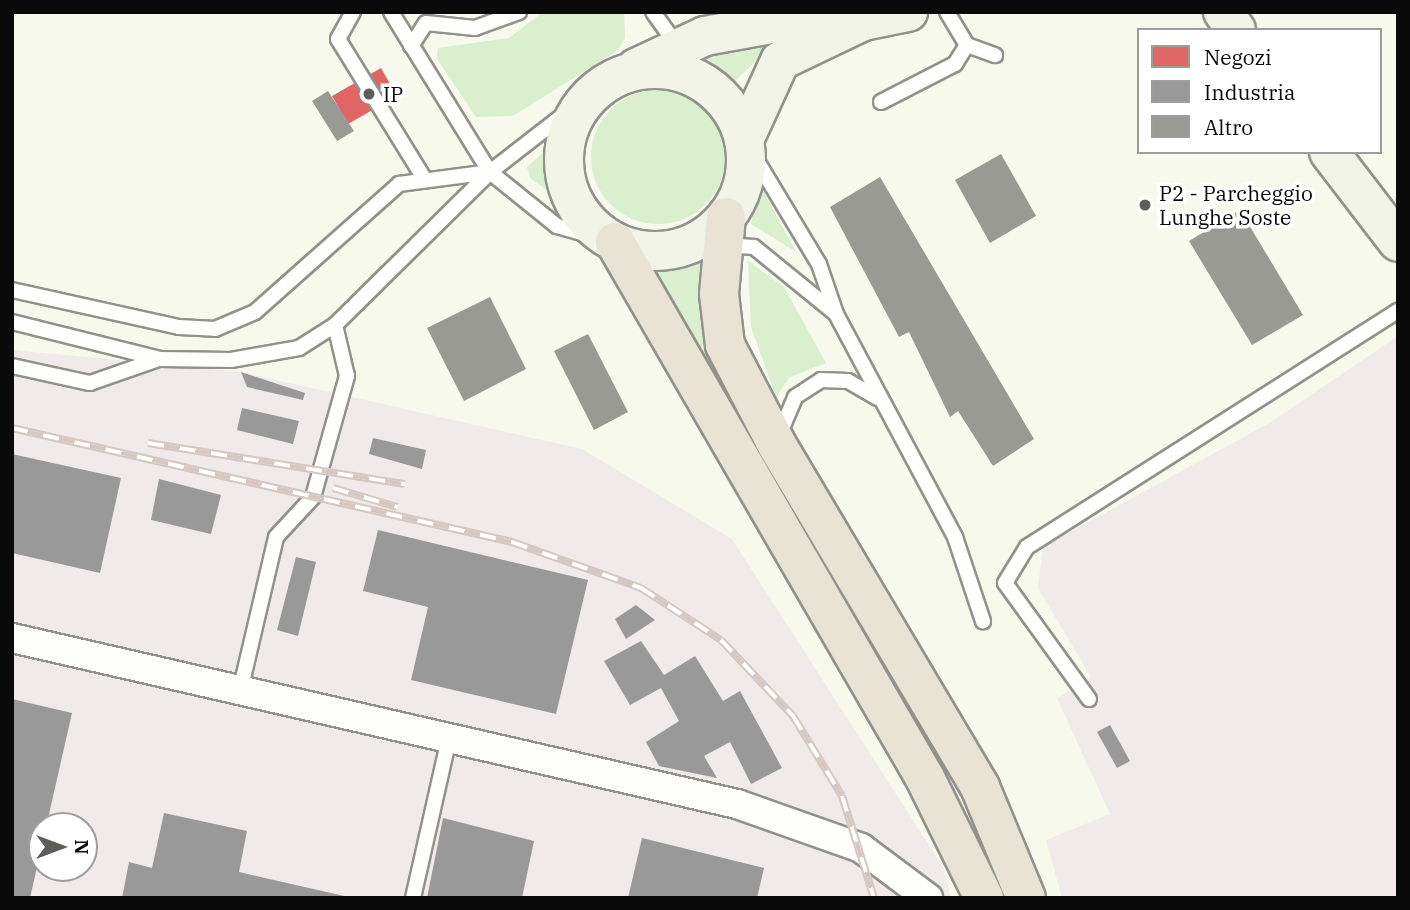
<!DOCTYPE html>
<style>
body{margin:0}
#map{position:relative;width:1410px;height:910px;overflow:hidden;background:#f8f9ed;font-family:"IBM Plex Serif",serif}
div>[style]{position:absolute}
.industrial>*{inset:0;background:#f0eaea}
.green>*{inset:0;background:#d9efcd}
.round{border-radius:50%}
.shops>*{inset:0;background:#e06666}
.industry>*{inset:0;background:#999}
.building>*{inset:0;background:#9a9a94}
.roads{filter:drop-shadow(2px 0 #91928c) drop-shadow(-2px 0 #91928c) drop-shadow(0 2px #91928c) drop-shadow(0 -2px #91928c)}
.lane>*{height:14px;margin:-7px;padding:0 7px;transform-origin:7px;border-radius:7px;background:#fefefc}
.street>*{height:28px;margin:-14px;padding:0 14px;transform-origin:14px;border-radius:14px;background:#fefefc}
.secondary>*{height:38px;margin:-19px;padding:0 19px;transform-origin:19px;border-radius:19px;background:#f2f4e7}
.secondary>.ring{margin:-19px;padding:0;box-sizing:content-box;background:none;border:38px solid #f2f4e7;border-radius:50%}
.highway>*{height:38px;margin:-19px;padding:0 19px;transform-origin:19px;border-radius:19px;background:#e8e3d3}
.rail>*{height:8px;margin-top:-4px;transform-origin:0;background:repeating-linear-gradient(90deg,#fff 0 16px,#d5c8c2 0 32px);box-sizing:border-box;border-block:2px solid #d5c8c2}
.dots>*{width:19px;height:19px;translate:-50% -50%;box-sizing:border-box;border:4px solid #fff;border-radius:50%}
span{translate:-50% -50%;white-space:nowrap;text-align:center;line-height:1.15;-webkit-text-stroke:7px #fff;paint-order:stroke}
.poi-label{font-size:21px;color:#0a0a0a}
.left{translate:0 -50%;text-align:left}
.frame{position:absolute;inset:0;border:14px solid #0a0a0a;pointer-events:none}
.legend{position:absolute;left:1137px;top:28px;width:245px;height:126px;box-sizing:border-box;background:#fff;border:2px solid #9d9d9d;margin:0;padding:9px 12px;list-style:none;font-size:21px;color:#0a0a0a}
.legend li{display:flex;align-items:center;gap:14px;height:35px}
.legend b{width:35px;border:2px solid #9d9d9d}
.north{position:absolute;left:28px;top:812px;width:70px;height:70px;box-sizing:border-box;background:#fff;border:2px solid #9d9d9d;border-radius:50%;rotate:90deg;font-size:19px;font-weight:700;line-height:28px;text-align:center;color:#0a0a0a}
.north::after{content:'';display:block;margin:auto;width:24px;height:32px;background:#5d5e59;clip-path:polygon(50% 0,100% 100%,50% 72%,0 100%)}
</style>
<div id="map">
<div class="industrial">
<div style="clip-path:polygon(1398px 336px,1398px 898px,1062px 898px,1046px 840px,1110px 814px,1057px 698px,1091px 677px,1038px 588px,1043px 547px,1271px 422px)"></div>
<div style="clip-path:polygon(evenodd,12px 350px,241px 372px,582px 449px,732px 539px,943px 867px,951px 898px,12px 898px,12px 350px,42px 826px,84px 826px,84px 868px,42px 868px,42px 826px)"></div>
</div>
<div class="green">
<div style="clip-path:polygon(543px 12px,624px 12px,625px 38px,618px 50px,513px 116px,476px 117px,437px 59px,438px 48px,509px 38px)"></div>
<div style="clip-path:polygon(782px 36px,731px 85px,702px 54px)"></div>
<div class="round" style="left:591px;top:90px;width:134px;height:134px"></div>
<div style="clip-path:polygon(552px 145px,552px 176px,557px 197px,530px 178px,527px 167px)"></div>
<div style="clip-path:polygon(760px 185px,796px 252px,751px 224px)"></div>
<div style="clip-path:polygon(706px 254px,715px 358px,737px 416px,645px 268px)"></div>
<div style="clip-path:polygon(748px 261px,784px 287px,826px 363px,790px 377px,776px 397px,751px 327px)"></div>
</div>
<div class="shops">
<div style="clip-path:polygon(381px 68px,397px 96px,348px 124px,332px 96px)"></div>
</div>
<div class="industry">
<div style="clip-path:polygon(241px 372px,305px 393px,303px 400px,247px 387px)"></div>
<div style="clip-path:polygon(242px 408px,299px 421px,293px 444px,237px 430px)"></div>
<div style="clip-path:polygon(373px 438px,426px 450px,422px 469px,369px 454px)"></div>
<div style="clip-path:polygon(12px 454px,121px 478px,100px 573px,12px 553px)"></div>
<div style="clip-path:polygon(159px 479px,221px 495px,211px 534px,151px 520px)"></div>
<div style="clip-path:polygon(378px 530px,588px 580px,556px 714px,411px 680px,428px 607px,363px 591px)"></div>
<div style="clip-path:polygon(296px 557px,316px 562px,298px 636px,277px 630px)"></div>
<div style="clip-path:polygon(636px 605px,655px 620px,626px 639px,615px 619px)"></div>
<div style="clip-path:polygon(641px 641px,664px 675px,695px 656px,723px 701px,740px 691px,782px 768px,751px 784px,730px 742px,704px 756px,717px 778px,659px 766px,646px 742px,679px 721px,661px 688px,630px 705px,604px 661px)"></div>
<div style="clip-path:polygon(12px 699px,72px 713px,30px 898px,12px 898px)"></div>
<div style="clip-path:polygon(1110px 725px,1130px 761px,1117px 768px,1097px 732px)"></div>
<div style="clip-path:polygon(164px 813px,247px 831px,239px 872px,353px 898px,122px 898px,129px 862px,152px 868px)"></div>
<div style="clip-path:polygon(443px 818px,534px 841px,522px 898px,427px 898px)"></div>
<div style="clip-path:polygon(642px 838px,764px 868px,757px 898px,628px 898px)"></div>
</div>
<div class="building">
<div style="clip-path:polygon(328px 91px,354px 131px,337px 141px,312px 101px)"></div>
<div style="clip-path:polygon(1001px 154px,1036px 216px,990px 243px,955px 180px)"></div>
<div style="clip-path:polygon(880px 177px,1034px 439px,993px 466px,958px 411px,950px 417px,909px 332px,899px 337px,830px 207px)"></div>
<div style="clip-path:polygon(1240px 210px,1303px 315px,1252px 345px,1189px 241px)"></div>
<div style="clip-path:polygon(490px 297px,526px 369px,464px 401px,427px 328px)"></div>
<div style="clip-path:polygon(588px 334px,628px 412px,594px 430px,554px 351px)"></div>
</div>
<div class="roads">
<div class="lane">
<div style="left:353px;top:12px;width:31px;rotate:119deg"></div>
<div style="left:338px;top:39px;width:166px;rotate:58.3deg"></div>
<div style="left:391px;top:12px;width:188px;rotate:58.3deg"></div>
<div style="left:490px;top:172px;width:86px;rotate:38.9deg"></div>
<div style="left:557px;top:226px;width:58px;rotate:15.9deg"></div>
<div style="left:653px;top:12px;width:87px;rotate:54.3deg"></div>
<div style="left:947px;top:12px;width:39px;rotate:59deg"></div>
<div style="left:411px;top:46px;width:27px;rotate:-57deg"></div>
<div style="left:426px;top:23px;width:49px;rotate:5.8deg"></div>
<div style="left:475px;top:28px;width:47px;rotate:-20deg"></div>
<div style="left:881px;top:102px;width:83px;rotate:-27.2deg"></div>
<div style="left:955px;top:64px;width:22px;rotate:-58deg"></div>
<div style="left:967px;top:45px;width:30px;rotate:20deg"></div>
<div style="left:745px;top:141px;width:144px;rotate:59deg"></div>
<div style="left:819px;top:264px;width:53px;rotate:71.2deg"></div>
<div style="left:836px;top:314px;width:253px;rotate:61.9deg"></div>
<div style="left:955px;top:537px;width:89px;rotate:71.6deg"></div>
<div style="left:692px;top:243px;width:62px;rotate:3.7deg"></div>
<div style="left:754px;top:247px;width:104px;rotate:39.2deg"></div>
<div style="left:12px;top:290px;width:171px;rotate:12.5deg"></div>
<div style="left:179px;top:327px;width:36px;rotate:3deg"></div>
<div style="left:215px;top:329px;width:43px;rotate:-23deg"></div>
<div style="left:255px;top:312px;width:193px;rotate:-41.6deg"></div>
<div style="left:399px;top:184px;width:92px;rotate:-7.5deg"></div>
<div style="left:12px;top:322px;width:153px;rotate:14deg"></div>
<div style="left:160px;top:359px;width:71px;rotate:0.8deg"></div>
<div style="left:231px;top:360px;width:69px;rotate:-10deg"></div>
<div style="left:299px;top:348px;width:43px;rotate:-32.6deg"></div>
<div style="left:335px;top:325px;width:218px;rotate:-44.6deg"></div>
<div style="left:490px;top:172px;width:130px;rotate:-37.8deg"></div>
<div style="left:12px;top:366px;width:80px;rotate:12.3deg"></div>
<div style="left:90px;top:383px;width:73px;rotate:-19.2deg"></div>
<div style="left:780px;top:433px;width:39px;rotate:-67deg"></div>
<div style="left:795px;top:397px;width:31px;rotate:-33deg"></div>
<div style="left:821px;top:380px;width:27px;rotate:2deg"></div>
<div style="left:848px;top:381px;width:34px;rotate:30deg"></div>
<div style="left:240px;top:691px;width:158px;rotate:-76.8deg"></div>
<div style="left:276px;top:537px;width:54px;rotate:-47.2deg"></div>
<div style="left:313px;top:497px;width:126px;rotate:-74.3deg"></div>
<div style="left:347px;top:376px;width:52px;rotate:-103.2deg"></div>
<div style="left:1089px;top:699px;width:143px;rotate:-125.9deg"></div>
<div style="left:1005px;top:583px;width:42px;rotate:-58.6deg"></div>
<div style="left:1027px;top:547px;width:440px;rotate:-32.5deg"></div>
<div style="left:413px;top:898px;width:164px;rotate:-77.3deg"></div>
</div>
<div class="street">
<div style="left:12px;top:638px;width:744px;rotate:12.9deg"></div>
<div style="left:737px;top:804px;width:132px;rotate:19.5deg"></div>
<div style="left:861px;top:848px;width:84px;rotate:36.7deg"></div>
</div>
<div class="secondary">
<div style="left:1223px;top:12px;width:22px;rotate:54deg"></div>
<div style="left:636px;top:68px;width:76px;rotate:-24.9deg"></div>
<div style="left:705px;top:36px;width:101px;rotate:-10.3deg"></div>
<div style="left:804px;top:18px;width:59px;rotate:2.9deg"></div>
<div class="ring" style="left:564px;top:69px;width:144px;height:144px"></div>
<div style="left:744px;top:140px;width:87px;rotate:-65.5deg"></div>
<div style="left:780px;top:61px;width:92px;rotate:-25.7deg"></div>
<div style="left:863px;top:21px;width:46px;rotate:-11.3deg"></div>
<div style="left:1329px;top:152px;width:113px;rotate:52.5deg"></div>
</div>
<div class="highway">
<div style="left:726px;top:217px;width:77px;rotate:95.2deg"></div>
<div style="left:719px;top:294px;width:51px;rotate:83.3deg"></div>
<div style="left:725px;top:345px;width:113px;rotate:62.5deg"></div>
<div style="left:777px;top:445px;width:398px;rotate:59.3deg"></div>
<div style="left:980px;top:787px;width:120px;rotate:67.5deg"></div>
<div style="left:615px;top:242px;width:619px;rotate:59.96deg"></div>
<div style="left:925px;top:778px;width:134px;rotate:63.8deg"></div>
</div>
</div>
<div class="rail">
<div style="left:12px;top:428px;width:513px;rotate:12.84deg"></div>
<div style="left:512px;top:542px;width:137px;rotate:19.6deg"></div>
<div style="left:641px;top:588px;width:95px;rotate:33deg"></div>
<div style="left:721px;top:640px;width:105px;rotate:46.5deg"></div>
<div style="left:793px;top:716px;width:94px;rotate:58.5deg"></div>
<div style="left:842px;top:796px;width:107px;rotate:72.6deg"></div>
<div style="left:148px;top:443px;width:260px;rotate:9.1deg"></div>
<div style="left:333px;top:488px;width:67px;rotate:16.5deg"></div>
</div>
<div class="dots">
<div style="left:369px;top:94px;background:#5d5e59"></div>
<div style="left:1145px;top:205px;background:#5d5e59"></div>
</div>
<div class="poi-label">
<span class="left" style="left:383px;top:94px">IP</span>
<span class="left" style="left:1159px;top:205px">P2 - Parcheggio<br>Lunghe Soste</span>
</div>
<div class="frame"></div>
<ul class="legend">
<li><b style="height:19px;background:#e06666"></b>Negozi</li>
<li><b style="height:19px;background:#999"></b>Industria</li>
<li><b style="height:19px;background:#9a9a94"></b>Altro</li>
</ul>
<div class="north">N</div>
</div>
